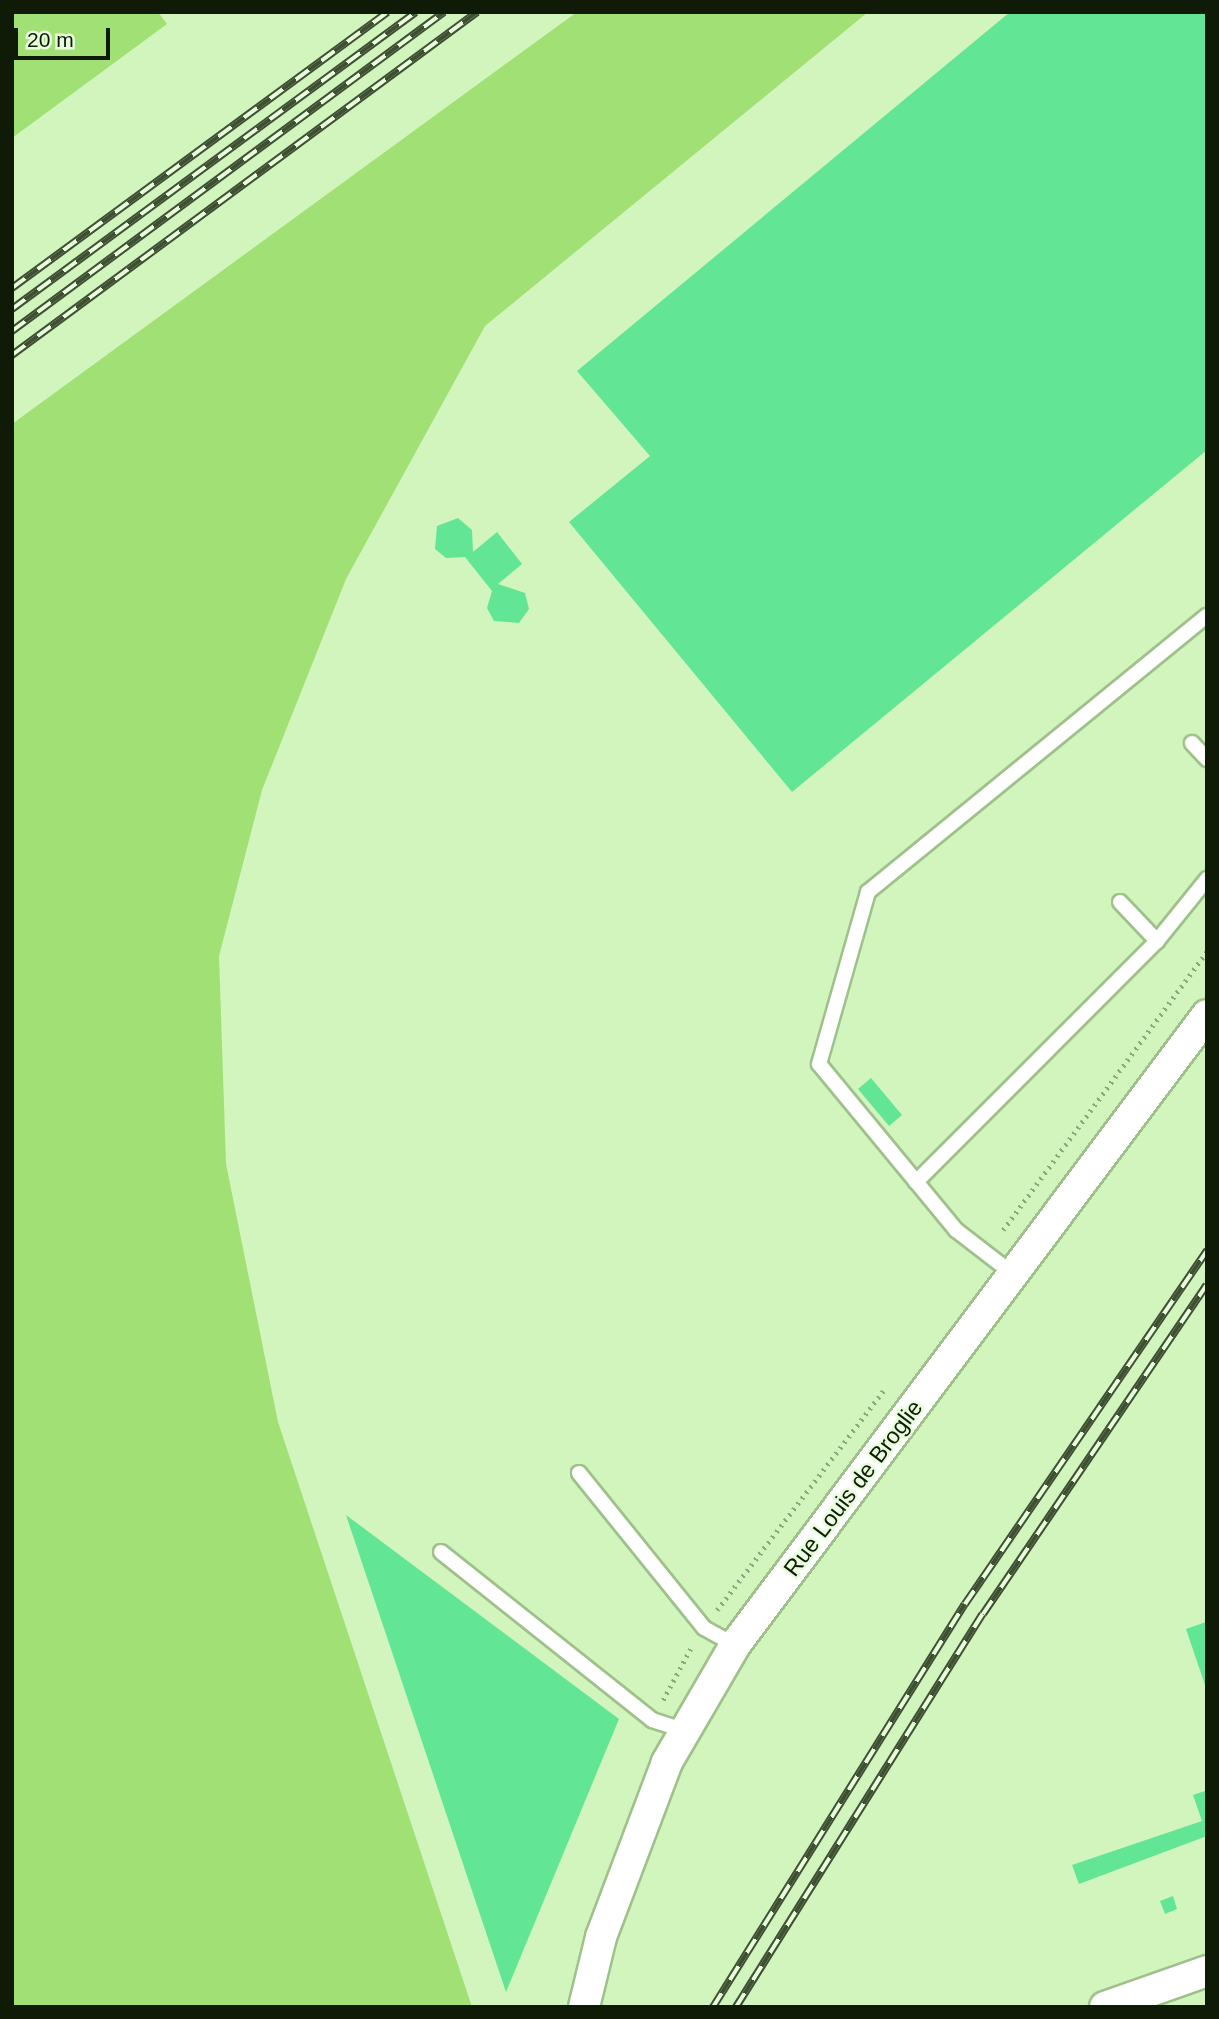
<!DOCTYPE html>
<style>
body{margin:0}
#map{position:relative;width:1219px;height:2019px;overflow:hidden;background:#d2f4bd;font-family:Helvetica,sans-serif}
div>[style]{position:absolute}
.green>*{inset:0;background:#a0e075}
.building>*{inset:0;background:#63e596}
.path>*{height:4.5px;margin-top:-2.25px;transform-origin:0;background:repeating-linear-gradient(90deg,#8da77d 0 2px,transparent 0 7px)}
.roads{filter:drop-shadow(2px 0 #9fc08b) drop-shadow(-2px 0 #9fc08b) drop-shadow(0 2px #9fc08b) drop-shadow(0 -2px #9fc08b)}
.service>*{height:14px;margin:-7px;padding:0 7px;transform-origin:7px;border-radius:7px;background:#fff}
.minor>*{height:30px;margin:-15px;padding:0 15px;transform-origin:15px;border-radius:15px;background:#fff}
.rail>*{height:8px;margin-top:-4px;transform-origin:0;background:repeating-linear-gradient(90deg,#e8fddc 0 16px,#3e4f33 0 32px);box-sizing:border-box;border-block:2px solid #3e4f33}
span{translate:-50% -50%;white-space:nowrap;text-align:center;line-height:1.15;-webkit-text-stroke:5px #e8fddc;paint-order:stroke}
.street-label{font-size:23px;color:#0f1b07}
.frame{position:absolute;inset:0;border:14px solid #0f1b07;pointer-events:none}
.scale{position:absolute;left:14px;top:28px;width:96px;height:32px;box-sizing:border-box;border:4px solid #0f1b07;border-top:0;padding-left:9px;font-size:21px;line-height:24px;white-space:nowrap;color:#0f1b07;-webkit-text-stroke:5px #e8fddc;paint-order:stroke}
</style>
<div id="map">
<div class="green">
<div style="clip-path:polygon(12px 12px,158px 12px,167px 24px,12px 138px)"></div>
<div style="clip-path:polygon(577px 12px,868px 12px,485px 326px,346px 579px,262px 790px,219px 956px,226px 1164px,278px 1422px,472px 2007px,12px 2007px,12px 424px)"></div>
</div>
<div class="building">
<div style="clip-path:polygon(1010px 12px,1207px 12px,1207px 450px,792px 792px,569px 522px,650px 456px,577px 371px)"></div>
<div style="clip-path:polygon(458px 518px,472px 530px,473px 552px,497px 532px,522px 564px,498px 584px,525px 593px,529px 609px,519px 623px,494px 621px,487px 608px,492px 591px,465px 557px,446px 558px,435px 549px,437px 526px)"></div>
<div style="clip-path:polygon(871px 1078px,902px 1115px,889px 1126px,858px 1089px)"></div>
<div style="clip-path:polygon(346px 1515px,619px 1719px,506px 1992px)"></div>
<div style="clip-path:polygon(1206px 1622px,1207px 1625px,1206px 1688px,1186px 1629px)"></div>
<div style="clip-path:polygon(1205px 1791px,1207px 1836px,1079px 1884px,1072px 1865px,1202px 1821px,1193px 1795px)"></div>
<div style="clip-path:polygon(1173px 1896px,1177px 1909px,1165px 1914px,1160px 1901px)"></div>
</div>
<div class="path">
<div style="left:1003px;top:1230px;width:346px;rotate:-53.8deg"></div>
<div style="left:717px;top:1610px;width:275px;rotate:-52.8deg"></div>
<div style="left:663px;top:1700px;width:61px;rotate:-61.8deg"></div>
</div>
<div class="roads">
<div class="service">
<div style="left:1192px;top:743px;width:22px;rotate:47deg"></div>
<div style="left:1120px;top:902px;width:54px;rotate:46.5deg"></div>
<div style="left:916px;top:1182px;width:341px;rotate:-45deg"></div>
<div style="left:1157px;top:941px;width:80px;rotate:-51.1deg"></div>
<div style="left:1013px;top:1274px;width:72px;rotate:-142.3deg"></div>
<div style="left:956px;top:1230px;width:215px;rotate:-129.5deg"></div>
<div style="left:819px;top:1064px;width:179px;rotate:-74.1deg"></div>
<div style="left:868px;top:892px;width:437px;rotate:-39.2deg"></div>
<div style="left:579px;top:1473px;width:199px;rotate:51.1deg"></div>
<div style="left:704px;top:1628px;width:35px;rotate:29deg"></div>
<div style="left:441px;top:1552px;width:270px;rotate:38.5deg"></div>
<div style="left:652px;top:1720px;width:33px;rotate:18deg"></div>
</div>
<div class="minor">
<div style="left:584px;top:2007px;width:72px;rotate:-76.3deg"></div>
<div style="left:601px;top:1937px;width:187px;rotate:-69.3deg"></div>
<div style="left:667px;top:1762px;width:135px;rotate:-59.8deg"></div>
<div style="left:735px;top:1645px;width:787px;rotate:-53.16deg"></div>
<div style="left:1105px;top:2007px;width:108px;rotate:-19.4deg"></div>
</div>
</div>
<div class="rail">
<div style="left:12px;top:288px;width:466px;rotate:-36.3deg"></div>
<div style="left:12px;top:309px;width:501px;rotate:-36.32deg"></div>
<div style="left:12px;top:331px;width:537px;rotate:-36.44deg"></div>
<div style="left:12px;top:355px;width:578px;rotate:-36.41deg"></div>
<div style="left:713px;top:2007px;width:475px;rotate:-58deg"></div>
<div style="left:965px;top:1604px;width:429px;rotate:-55.6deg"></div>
<div style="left:736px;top:2007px;width:464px;rotate:-57.9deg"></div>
<div style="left:983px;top:1614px;width:398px;rotate:-55.8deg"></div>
</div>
<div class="street-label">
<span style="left:853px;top:1488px;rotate:-53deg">Rue Louis de Broglie</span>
</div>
<div class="frame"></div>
<div class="scale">20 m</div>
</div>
